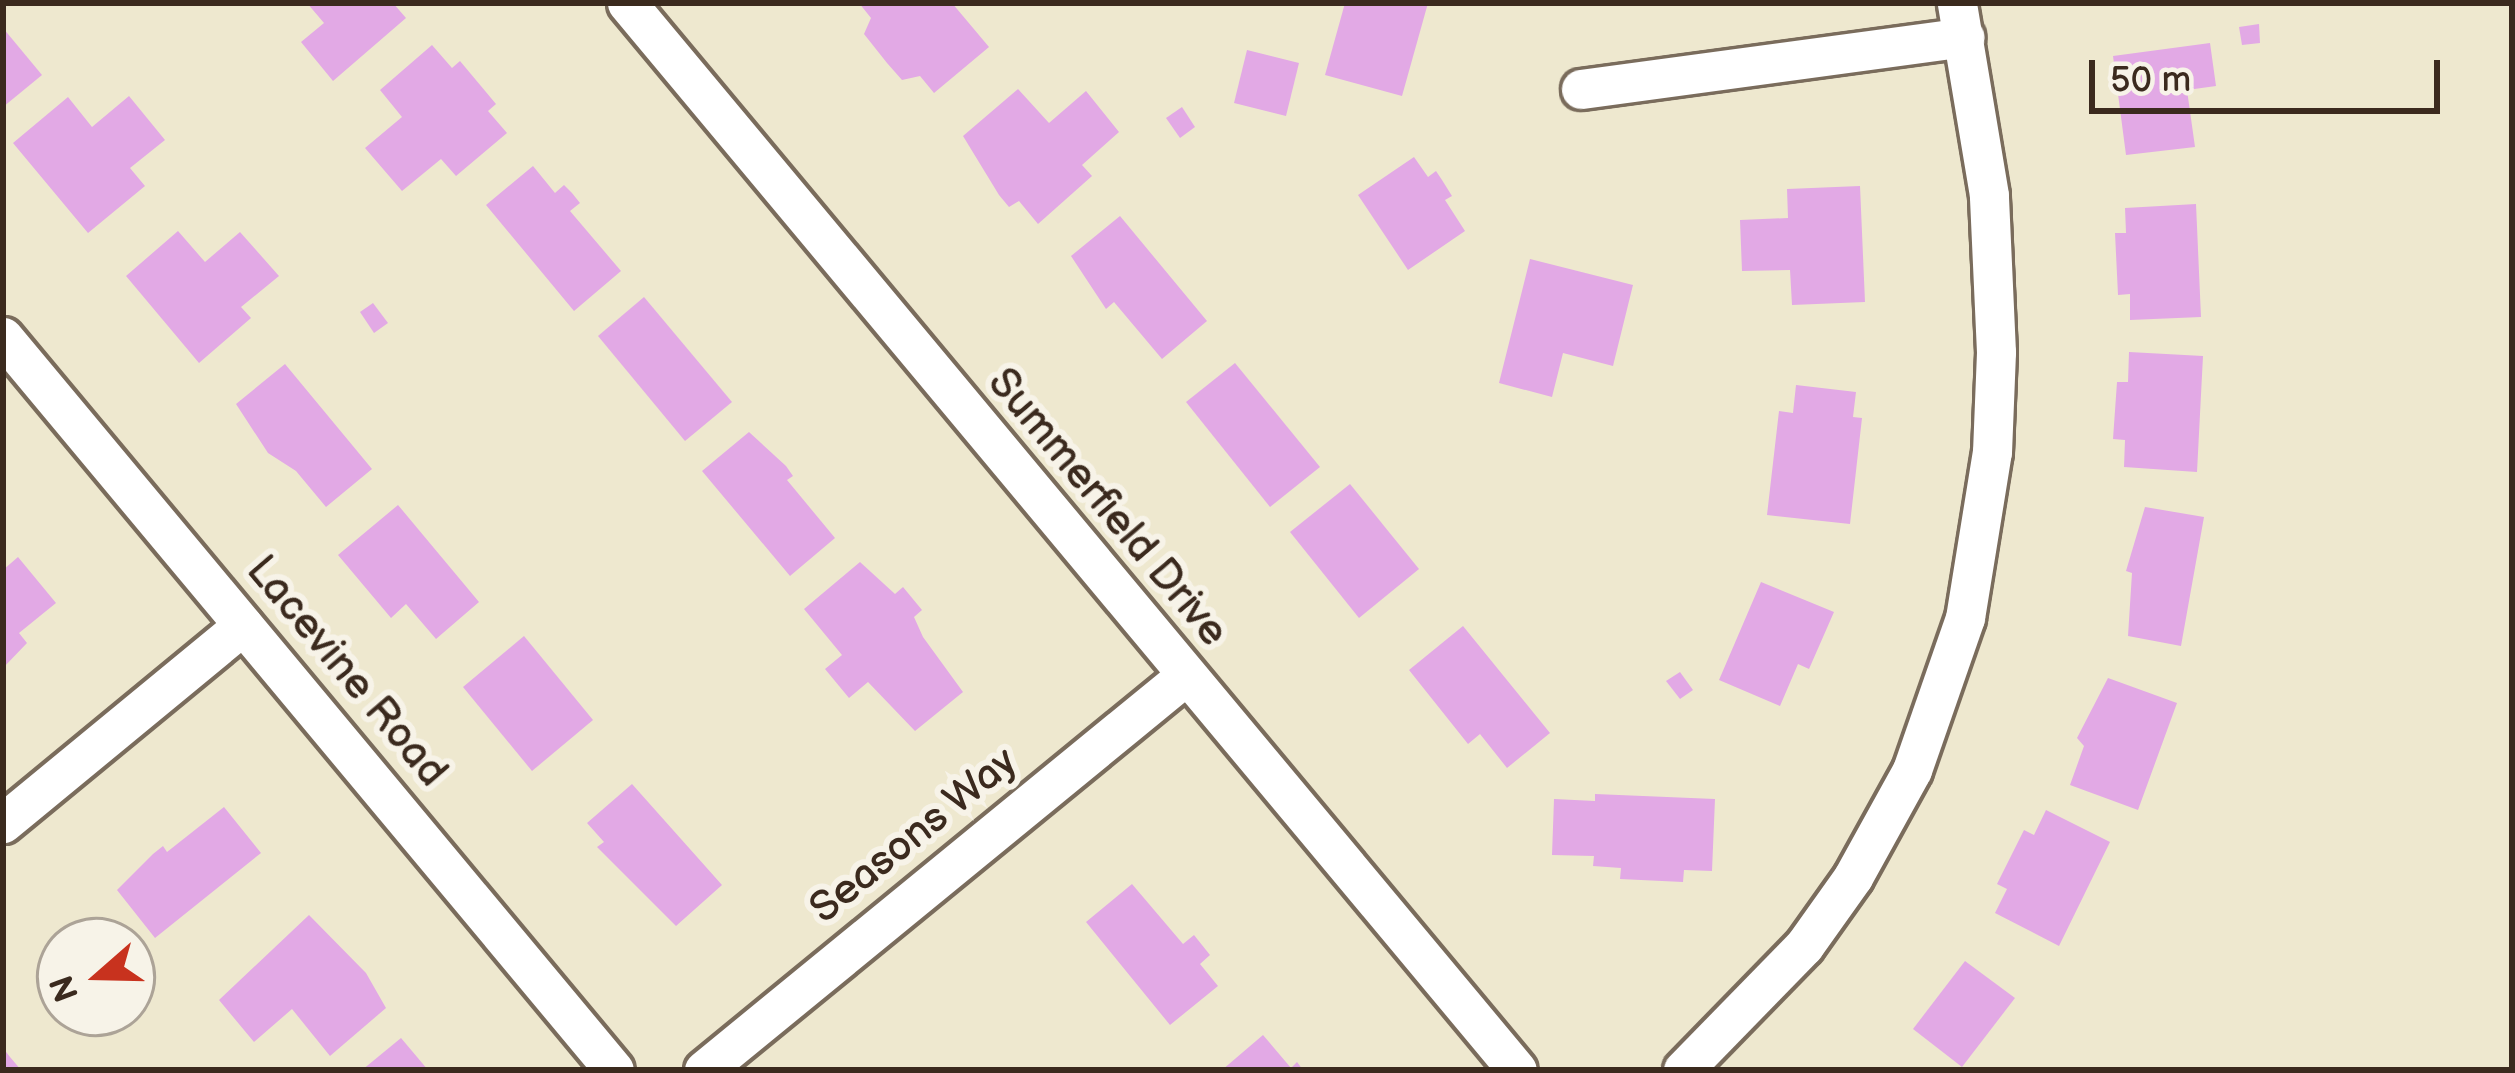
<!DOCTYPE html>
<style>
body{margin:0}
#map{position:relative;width:2515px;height:1073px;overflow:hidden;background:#eee8cf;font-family:"Balsamiq Sans",sans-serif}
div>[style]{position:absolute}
.building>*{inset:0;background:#e2a9e5}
.roads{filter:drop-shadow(3px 0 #7a6c5c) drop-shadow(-3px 0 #7a6c5c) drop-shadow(0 3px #7a6c5c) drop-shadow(0 -3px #7a6c5c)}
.minor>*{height:39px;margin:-19.5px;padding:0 19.5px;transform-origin:19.5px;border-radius:19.5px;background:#fff}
span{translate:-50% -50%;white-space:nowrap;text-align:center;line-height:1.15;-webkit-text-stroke:12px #f7f3e8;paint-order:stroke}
.street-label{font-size:42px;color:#3b2a1e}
.frame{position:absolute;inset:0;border:6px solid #3b2a1e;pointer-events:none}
.north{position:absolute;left:36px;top:917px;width:120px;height:120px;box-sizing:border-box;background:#f7f3e8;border:3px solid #aca397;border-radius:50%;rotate:250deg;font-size:33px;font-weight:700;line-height:48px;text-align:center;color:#3b2a1e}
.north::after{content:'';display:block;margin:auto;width:42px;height:54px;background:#c8321e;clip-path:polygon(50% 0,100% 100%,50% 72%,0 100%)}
.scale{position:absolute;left:2089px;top:60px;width:351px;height:54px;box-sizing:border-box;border:6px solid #3b2a1e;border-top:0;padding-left:15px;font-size:36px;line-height:42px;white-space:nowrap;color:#3b2a1e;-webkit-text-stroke:9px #f7f3e8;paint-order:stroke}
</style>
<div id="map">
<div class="building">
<div style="clip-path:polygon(307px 3px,393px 3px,406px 18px,333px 81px,301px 42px,324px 23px)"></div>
<div style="clip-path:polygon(859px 3px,952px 3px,989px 47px,934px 93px,920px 76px,902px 80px,887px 63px,864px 34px,871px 18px)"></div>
<div style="clip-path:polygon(1345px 3px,1428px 3px,1402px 96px,1325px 75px)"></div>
<div style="clip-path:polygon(2259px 24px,2260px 43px,2242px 45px,2239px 27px)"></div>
<div style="clip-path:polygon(3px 28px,42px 75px,3px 107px)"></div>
<div style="clip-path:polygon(2210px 43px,2216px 86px,2187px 90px,2195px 147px,2126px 155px,2113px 56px)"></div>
<div style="clip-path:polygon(432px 45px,452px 68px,460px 61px,496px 104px,488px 111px,507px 133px,456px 176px,441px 159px,402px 191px,365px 148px,402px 117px,380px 90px)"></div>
<div style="clip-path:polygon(1247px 50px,1299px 63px,1286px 116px,1234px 103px)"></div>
<div style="clip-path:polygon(1018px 89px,1049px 123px,1086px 91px,1119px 132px,1082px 165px,1092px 176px,1038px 224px,1019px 201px,1009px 207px,999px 195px,963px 136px)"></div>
<div style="clip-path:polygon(129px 96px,165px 140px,130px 168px,145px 186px,88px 233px,13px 143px,68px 97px,92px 127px)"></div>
<div style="clip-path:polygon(1182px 107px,1195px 127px,1180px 138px,1166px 118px)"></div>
<div style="clip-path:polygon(1414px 157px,1428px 177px,1436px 171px,1442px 180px,1452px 196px,1445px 200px,1465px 231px,1408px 270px,1358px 195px)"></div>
<div style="clip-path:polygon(533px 166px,555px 193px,564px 185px,572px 193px,580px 203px,570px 211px,621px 271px,574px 311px,486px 205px)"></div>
<div style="clip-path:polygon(1860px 186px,1865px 302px,1792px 305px,1790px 270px,1742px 271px,1740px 220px,1788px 218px,1787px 189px)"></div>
<div style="clip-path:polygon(2196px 204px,2201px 317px,2130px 320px,2130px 294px,2118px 295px,2115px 233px,2126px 233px,2125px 208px)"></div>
<div style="clip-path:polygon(1120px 216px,1207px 321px,1162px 359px,1114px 302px,1106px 309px,1071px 256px)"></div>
<div style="clip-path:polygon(178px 231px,205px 262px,240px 232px,279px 276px,241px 307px,251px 318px,199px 363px,126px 276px)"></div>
<div style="clip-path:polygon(1530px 259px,1633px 285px,1613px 366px,1563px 353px,1552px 397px,1499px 383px)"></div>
<div style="clip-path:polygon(644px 297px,732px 402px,685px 441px,598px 336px)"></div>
<div style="clip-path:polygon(373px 303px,388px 323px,374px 333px,360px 312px)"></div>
<div style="clip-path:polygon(2129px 352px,2203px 356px,2197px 472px,2124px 467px,2125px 440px,2113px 439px,2117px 382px,2128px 382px)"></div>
<div style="clip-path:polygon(1235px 363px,1320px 467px,1270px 507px,1186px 402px)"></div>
<div style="clip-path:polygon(285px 364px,372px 469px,326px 507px,296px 471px,268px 453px,236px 404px)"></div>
<div style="clip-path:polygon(1796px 385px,1856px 392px,1853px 417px,1862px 418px,1850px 524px,1767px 515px,1779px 411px,1793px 413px)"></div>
<div style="clip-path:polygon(749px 432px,786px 466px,793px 476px,787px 480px,835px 538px,790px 576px,702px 471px)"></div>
<div style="clip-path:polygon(1350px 484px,1419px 569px,1359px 618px,1290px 532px)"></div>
<div style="clip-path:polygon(398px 505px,479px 602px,436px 639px,406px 604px,391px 618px,338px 555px)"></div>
<div style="clip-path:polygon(2145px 507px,2204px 517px,2181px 646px,2128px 636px,2132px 573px,2126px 571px)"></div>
<div style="clip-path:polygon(18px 557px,56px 603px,19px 633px,27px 643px,3px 668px,3px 570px)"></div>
<div style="clip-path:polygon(860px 562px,895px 594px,903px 587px,922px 610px,914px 617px,923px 637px,963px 692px,915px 731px,868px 682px,849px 698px,825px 669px,842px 655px,804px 609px)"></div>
<div style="clip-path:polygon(1761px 582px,1834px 612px,1809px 669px,1798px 664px,1780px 706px,1719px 680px)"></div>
<div style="clip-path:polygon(1463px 626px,1550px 733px,1507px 768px,1480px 734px,1468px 744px,1409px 670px)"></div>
<div style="clip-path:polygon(524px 636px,593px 720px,532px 771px,463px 687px)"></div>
<div style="clip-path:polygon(1680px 672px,1693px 690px,1680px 699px,1666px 681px)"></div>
<div style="clip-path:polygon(2108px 678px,2177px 703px,2138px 810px,2070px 785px,2084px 746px,2077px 738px)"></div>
<div style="clip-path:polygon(632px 784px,722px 885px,676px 926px,597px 847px,604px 842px,587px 823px)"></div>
<div style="clip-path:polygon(1595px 794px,1715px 799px,1712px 871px,1684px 870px,1683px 882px,1620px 879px,1621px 868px,1593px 866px,1594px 856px,1552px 855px,1554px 799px,1595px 801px)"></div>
<div style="clip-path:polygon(224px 807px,261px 853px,155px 938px,117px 890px,153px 854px,163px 846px,167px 852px)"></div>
<div style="clip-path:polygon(2046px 810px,2110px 842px,2059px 946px,1995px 913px,2007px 889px,1997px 884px,2024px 830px,2034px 835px)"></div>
<div style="clip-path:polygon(1132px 884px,1183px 944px,1194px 935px,1210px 955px,1200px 964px,1218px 986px,1170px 1025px,1086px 922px)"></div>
<div style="clip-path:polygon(309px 915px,366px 973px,386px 1008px,330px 1056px,292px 1009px,254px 1042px,219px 1000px)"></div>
<div style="clip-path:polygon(1965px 961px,2015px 998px,1962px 1067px,1913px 1029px)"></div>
<div style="clip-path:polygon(1263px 1035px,1291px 1068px,1297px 1062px,1303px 1070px,1222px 1070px)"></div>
<div style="clip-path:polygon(401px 1038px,428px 1070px,362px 1070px)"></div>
<div style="clip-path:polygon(3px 1048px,10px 1057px,21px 1070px,3px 1070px)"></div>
</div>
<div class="roads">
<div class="minor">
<div style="left:627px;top:3px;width:1389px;rotate:50.17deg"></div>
<div style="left:1581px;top:89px;width:387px;rotate:-7.7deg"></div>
<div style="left:3px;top:337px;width:954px;rotate:50.19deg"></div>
<div style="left:3px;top:823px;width:311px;rotate:-39.5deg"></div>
<div style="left:704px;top:1070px;width:620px;rotate:-39.31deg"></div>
<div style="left:1683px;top:1070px;width:173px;rotate:-45.7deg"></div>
<div style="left:1804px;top:946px;width:85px;rotate:-54.6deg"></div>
<div style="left:1853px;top:877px;width:122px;rotate:-61.1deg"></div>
<div style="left:1912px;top:770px;width:161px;rotate:-70.8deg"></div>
<div style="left:1965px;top:618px;width:168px;rotate:-80.8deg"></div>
<div style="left:1992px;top:452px;width:100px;rotate:-87.7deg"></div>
<div style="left:1996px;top:352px;width:157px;rotate:-92.6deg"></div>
<div style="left:1989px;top:195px;width:195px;rotate:-99.5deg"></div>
</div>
</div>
<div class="street-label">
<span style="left:1107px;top:508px;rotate:50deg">Summerfield Drive</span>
<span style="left:346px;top:672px;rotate:50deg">Lacevine Road</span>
<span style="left:914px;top:836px;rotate:-39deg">Seasons Way</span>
</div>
<div class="frame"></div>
<div class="north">N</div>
<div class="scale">50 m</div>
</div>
